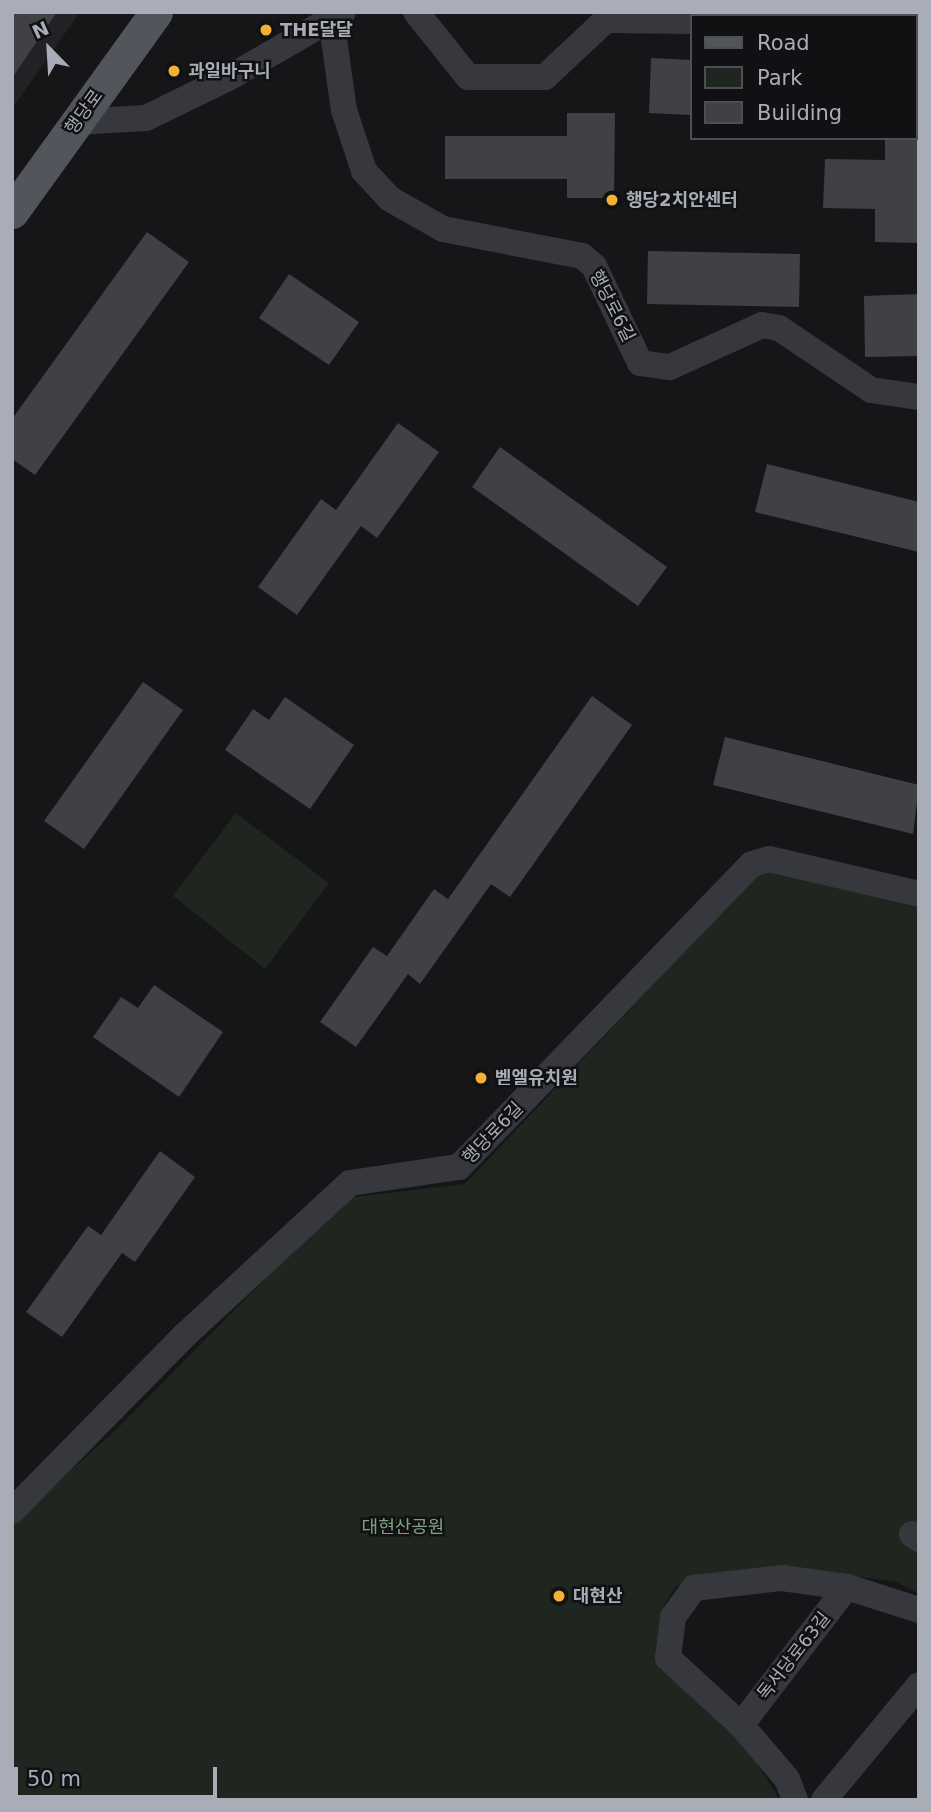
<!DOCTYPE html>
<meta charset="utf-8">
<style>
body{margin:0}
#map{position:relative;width:931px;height:1812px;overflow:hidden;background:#161618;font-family:"DejaVu Sans","Noto Sans KR",sans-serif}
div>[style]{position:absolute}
.built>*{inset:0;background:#222225}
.green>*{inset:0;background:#1e261f}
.building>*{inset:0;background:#404145}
.minor>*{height:26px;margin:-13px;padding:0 13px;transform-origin:13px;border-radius:13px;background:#37383d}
.major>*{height:33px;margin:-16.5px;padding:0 16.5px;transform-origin:16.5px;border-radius:16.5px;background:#53555c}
.dots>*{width:19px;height:19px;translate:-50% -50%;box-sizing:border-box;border:4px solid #111113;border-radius:50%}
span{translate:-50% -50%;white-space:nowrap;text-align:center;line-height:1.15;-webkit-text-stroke:5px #111113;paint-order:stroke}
.poi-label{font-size:18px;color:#a8adb8;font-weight:700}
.left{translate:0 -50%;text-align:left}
.street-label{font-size:18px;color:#a8adb8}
.park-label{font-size:18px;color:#7fa381}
.frame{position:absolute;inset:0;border:14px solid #a8adb8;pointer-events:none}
.legend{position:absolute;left:690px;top:14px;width:228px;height:126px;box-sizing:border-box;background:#111113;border:2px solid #4d4f55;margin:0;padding:9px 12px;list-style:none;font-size:21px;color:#a8adb8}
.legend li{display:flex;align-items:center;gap:14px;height:35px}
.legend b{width:35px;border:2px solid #4d4f55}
.north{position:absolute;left:14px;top:14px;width:70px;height:70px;-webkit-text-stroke:5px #111113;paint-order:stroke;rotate:336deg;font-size:19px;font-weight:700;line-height:28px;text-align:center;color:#a8adb8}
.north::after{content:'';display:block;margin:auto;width:24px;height:32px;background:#a8adb8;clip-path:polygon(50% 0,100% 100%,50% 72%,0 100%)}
.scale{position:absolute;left:14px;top:1767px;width:203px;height:32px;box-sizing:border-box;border:4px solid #a8adb8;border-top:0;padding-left:9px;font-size:21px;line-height:24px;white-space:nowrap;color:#a8adb8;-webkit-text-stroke:5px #111113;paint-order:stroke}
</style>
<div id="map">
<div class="built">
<div style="clip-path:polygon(12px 12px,80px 12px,12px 109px)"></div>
</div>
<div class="green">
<div style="clip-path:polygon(236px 813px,329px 883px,265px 969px,173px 896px)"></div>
<div style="clip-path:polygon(772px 871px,919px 904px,919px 1594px,896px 1582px,794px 1567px,698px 1579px,675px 1587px,663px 1607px,660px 1669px,733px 1726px,780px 1800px,12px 1800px,12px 1523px,117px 1429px,345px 1198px,465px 1184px,757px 875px)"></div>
</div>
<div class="building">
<div style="clip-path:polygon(12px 12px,57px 12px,12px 78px)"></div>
<div style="clip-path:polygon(651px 58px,691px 60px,691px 115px,649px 113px)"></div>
<div style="clip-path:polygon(567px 113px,615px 113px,614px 198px,567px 198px,567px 179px,445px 179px,445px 136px,567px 136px)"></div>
<div style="clip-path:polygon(885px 138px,919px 138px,919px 243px,875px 242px,875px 209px,823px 208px,825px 159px,885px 160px)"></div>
<div style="clip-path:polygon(147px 232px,189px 262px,35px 475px,12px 459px,12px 419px)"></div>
<div style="clip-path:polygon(648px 251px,800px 254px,799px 307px,647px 304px)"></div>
<div style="clip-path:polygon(289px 274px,359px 322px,329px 365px,259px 318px)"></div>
<div style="clip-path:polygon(919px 294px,919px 356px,865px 357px,864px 296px)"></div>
<div style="clip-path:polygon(398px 423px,439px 452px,377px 538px,361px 526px,297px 615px,258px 587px,321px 499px,336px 510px)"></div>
<div style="clip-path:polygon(500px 447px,667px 567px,638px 606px,472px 487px)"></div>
<div style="clip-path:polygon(767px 464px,919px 502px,919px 552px,755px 512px)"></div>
<div style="clip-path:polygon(143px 682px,183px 710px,84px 849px,44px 821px)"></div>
<div style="clip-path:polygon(592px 696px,632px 725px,510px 897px,491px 884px,420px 984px,408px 974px,356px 1047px,320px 1022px,373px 947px,387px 956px,434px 889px,448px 899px)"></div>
<div style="clip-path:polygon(285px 697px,354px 745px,310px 809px,225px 750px,253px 709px,269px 720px)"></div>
<div style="clip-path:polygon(725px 737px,919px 785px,913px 834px,713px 785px)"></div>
<div style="clip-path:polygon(154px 985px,223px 1032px,179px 1097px,93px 1037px,121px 997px,138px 1008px)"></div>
<div style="clip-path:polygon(160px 1151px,195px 1177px,135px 1262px,122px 1253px,62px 1337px,26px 1312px,88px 1226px,101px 1235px)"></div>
</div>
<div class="minor">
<div style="left:416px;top:12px;width:83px;rotate:51.3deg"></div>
<div style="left:468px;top:77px;width:77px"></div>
<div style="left:545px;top:77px;width:83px;rotate:-43.1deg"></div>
<div style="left:606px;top:20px;width:85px;rotate:0.7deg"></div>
<div style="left:331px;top:18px;width:93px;rotate:82deg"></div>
<div style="left:344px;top:110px;width:64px;rotate:71.8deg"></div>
<div style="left:364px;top:171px;width:38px;rotate:47deg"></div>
<div style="left:390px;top:199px;width:61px;rotate:29.5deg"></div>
<div style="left:443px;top:229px;width:142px;rotate:11deg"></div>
<div style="left:582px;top:256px;width:16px;rotate:40deg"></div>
<div style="left:594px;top:266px;width:107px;rotate:64.6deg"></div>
<div style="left:640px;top:363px;width:30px;rotate:8deg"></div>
<div style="left:670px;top:367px;width:101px;rotate:-24.5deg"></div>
<div style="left:762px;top:325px;width:17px;rotate:10deg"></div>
<div style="left:779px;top:328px;width:111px;rotate:34deg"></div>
<div style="left:871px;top:390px;width:49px;rotate:8.3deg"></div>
<div style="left:76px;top:122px;width:70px;rotate:-3.3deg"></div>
<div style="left:146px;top:118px;width:93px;rotate:-26deg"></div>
<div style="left:230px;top:77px;width:130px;rotate:-29.9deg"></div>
<div style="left:12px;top:1511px;width:247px;rotate:-45.5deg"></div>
<div style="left:185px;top:1335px;width:224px;rotate:-42.7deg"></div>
<div style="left:350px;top:1183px;width:110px;rotate:-8.4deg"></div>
<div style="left:459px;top:1167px;width:421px;rotate:-46deg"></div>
<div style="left:752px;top:864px;width:18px;rotate:-16deg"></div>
<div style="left:769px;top:859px;width:154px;rotate:13.1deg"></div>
<div style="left:912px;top:1534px;width:9px;rotate:36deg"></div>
<div style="left:741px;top:1725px;width:174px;rotate:-52.5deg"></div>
<div style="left:795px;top:1800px;width:22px;rotate:-111deg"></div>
<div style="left:787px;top:1779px;width:71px;rotate:-130.4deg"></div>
<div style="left:741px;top:1725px;width:99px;rotate:-137.5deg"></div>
<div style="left:668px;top:1658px;width:41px;rotate:-83deg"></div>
<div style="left:673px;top:1617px;width:36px;rotate:-54deg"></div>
<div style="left:694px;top:1588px;width:89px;rotate:-6.5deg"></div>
<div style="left:782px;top:1578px;width:66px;rotate:7.9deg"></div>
<div style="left:847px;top:1587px;width:76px;rotate:17.7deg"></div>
<div style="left:824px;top:1800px;width:149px;rotate:-50.4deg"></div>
</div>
<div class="major">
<div style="left:12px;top:212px;width:246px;rotate:-54.2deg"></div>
</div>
<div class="dots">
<div style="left:266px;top:30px;background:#f2b134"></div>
<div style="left:174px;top:71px;background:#f2b134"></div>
<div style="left:612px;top:200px;background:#f2b134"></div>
<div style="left:481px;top:1078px;background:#f2b134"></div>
<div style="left:559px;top:1596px;background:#f2b134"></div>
</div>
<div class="poi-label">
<span class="left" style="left:280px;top:30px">THE달달</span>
<span class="left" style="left:188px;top:71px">과일바구니</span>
<span class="left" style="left:626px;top:200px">행당2치안센터</span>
<span class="left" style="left:495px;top:1078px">벧엘유치원</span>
<span class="left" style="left:573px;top:1596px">대현산</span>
</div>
<div class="street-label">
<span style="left:84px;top:112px;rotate:-54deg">행당로</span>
<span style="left:612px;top:306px;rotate:63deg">행당로6길</span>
<span style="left:493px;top:1133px;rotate:-46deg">행당로6길</span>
<span style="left:794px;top:1656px;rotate:-52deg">독서당로63길</span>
</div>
<div class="park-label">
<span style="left:403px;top:1527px">대현산공원</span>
</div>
<div class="frame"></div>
<ul class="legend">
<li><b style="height:9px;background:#53555c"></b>Road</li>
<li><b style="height:19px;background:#1e261f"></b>Park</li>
<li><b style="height:19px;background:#404145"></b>Building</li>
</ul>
<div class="north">N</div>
<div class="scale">50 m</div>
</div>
